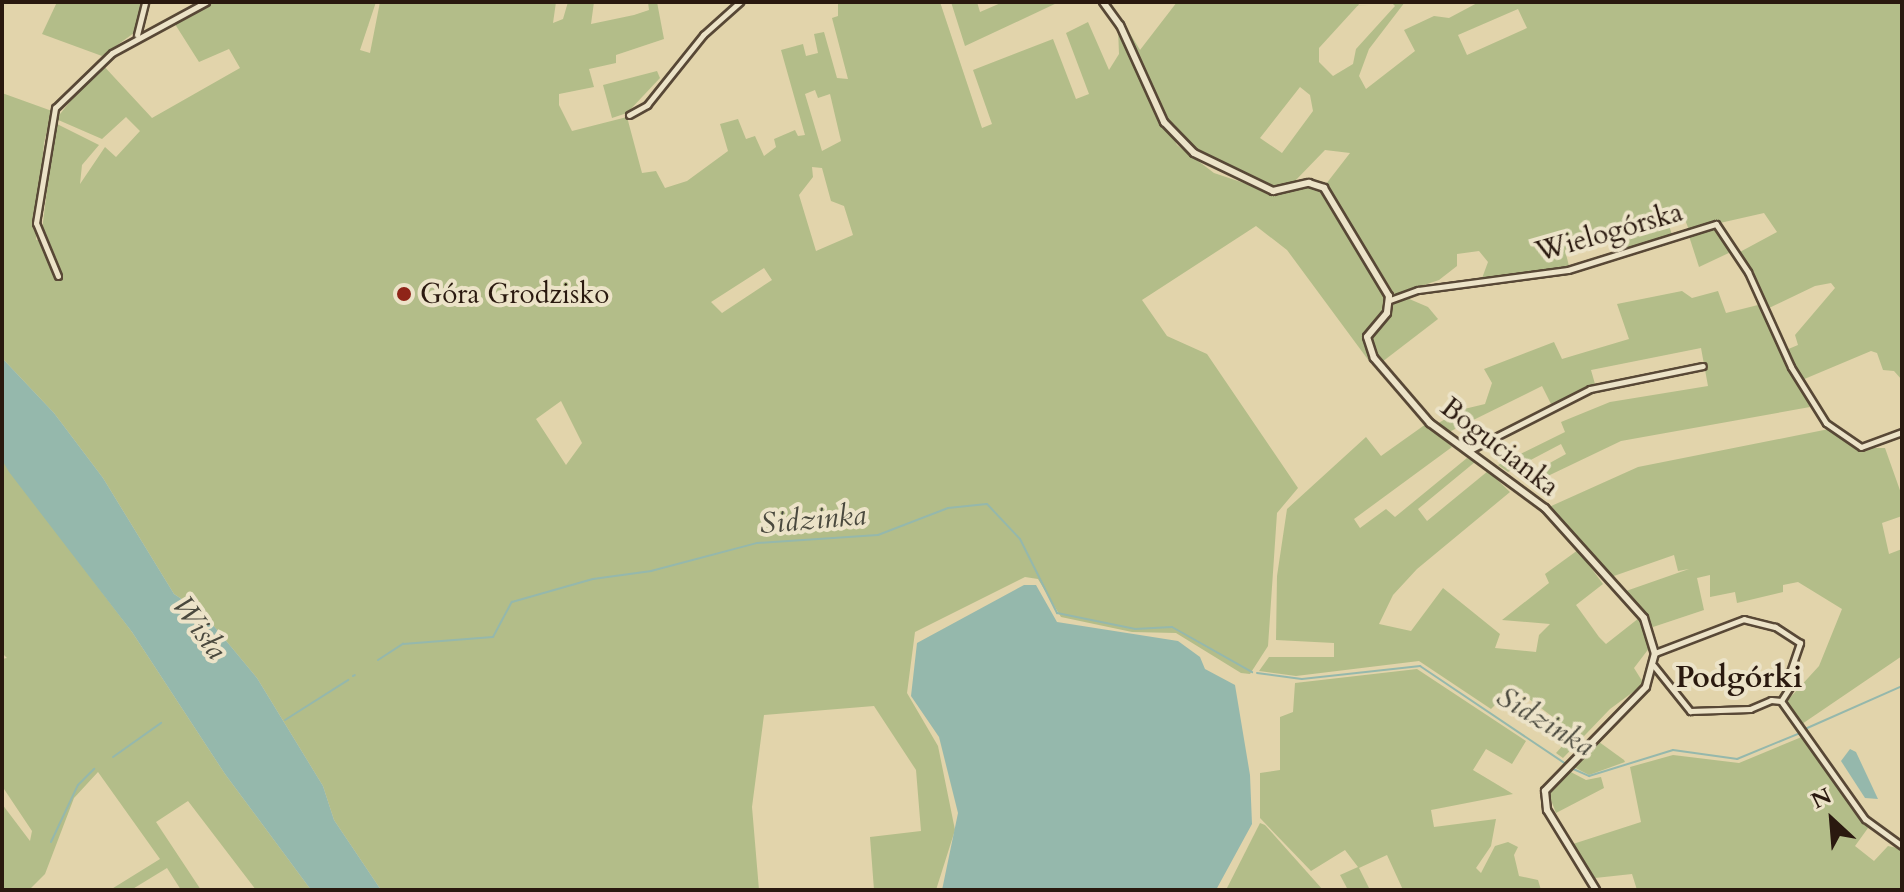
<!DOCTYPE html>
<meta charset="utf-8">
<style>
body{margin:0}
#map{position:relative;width:1904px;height:892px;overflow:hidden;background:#e2d4ab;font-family:Cardo,serif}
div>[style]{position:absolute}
.green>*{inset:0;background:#b3bd89}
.water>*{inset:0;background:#95b8ac}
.stream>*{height:2px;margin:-1px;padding:0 1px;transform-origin:1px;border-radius:1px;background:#95b8ac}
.roads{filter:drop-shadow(2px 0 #584836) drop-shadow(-2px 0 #584836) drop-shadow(0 2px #584836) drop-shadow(0 -2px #584836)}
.minor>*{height:5px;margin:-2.5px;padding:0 2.5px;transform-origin:2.5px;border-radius:2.5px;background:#ece3c8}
.tertiary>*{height:6px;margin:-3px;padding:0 3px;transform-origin:3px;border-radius:3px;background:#ece3c8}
.dots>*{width:22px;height:22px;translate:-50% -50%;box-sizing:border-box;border:4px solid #ece3c8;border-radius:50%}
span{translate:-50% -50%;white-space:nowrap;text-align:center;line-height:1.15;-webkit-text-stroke:8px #ece3c8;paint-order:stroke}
.street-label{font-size:28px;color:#2a190f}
.poi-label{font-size:28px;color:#2a190f}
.left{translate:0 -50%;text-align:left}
.water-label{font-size:30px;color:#4a493e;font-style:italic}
.neighbourhood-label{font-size:30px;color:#2a190f;font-weight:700}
.frame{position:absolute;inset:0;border:4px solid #2a190f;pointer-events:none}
.north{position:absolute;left:1792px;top:780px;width:80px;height:80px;-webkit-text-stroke:6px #ece3c8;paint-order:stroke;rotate:334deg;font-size:22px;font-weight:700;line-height:32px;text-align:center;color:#2a190f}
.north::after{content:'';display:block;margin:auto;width:28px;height:36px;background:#2a190f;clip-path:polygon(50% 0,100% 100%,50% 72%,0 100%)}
</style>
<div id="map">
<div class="green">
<div style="clip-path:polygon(57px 2px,143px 2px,134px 33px,102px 56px,42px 34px)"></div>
<div style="clip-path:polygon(evenodd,210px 2px,376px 2px,360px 50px,370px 53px,380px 2px,556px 2px,553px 23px,563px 19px,568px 2px,594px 2px,591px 24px,634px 15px,649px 10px,648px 2px,657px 2px,664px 39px,616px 55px,616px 63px,589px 69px,594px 87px,559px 94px,559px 105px,572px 131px,627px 117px,642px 173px,656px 171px,665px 188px,687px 181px,728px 151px,720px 124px,738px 119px,746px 139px,755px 136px,764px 156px,776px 147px,774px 139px,795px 130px,798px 136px,805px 135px,781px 50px,803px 44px,806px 56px,818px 53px,814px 34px,824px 32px,837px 78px,848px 79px,832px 18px,838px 16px,838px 2px,940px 2px,982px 128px,992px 124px,973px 70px,1053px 39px,1076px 99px,1089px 94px,1066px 33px,1088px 22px,1109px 70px,1119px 54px,1118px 28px,1177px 145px,1214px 173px,1271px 192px,1317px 187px,1386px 300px,1385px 311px,1365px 331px,1369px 361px,1287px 250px,1256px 226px,1142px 300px,1167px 336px,1207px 354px,1298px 488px,1277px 513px,1268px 646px,1250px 674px,1241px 673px,1176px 633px,1132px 632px,1061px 617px,1038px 579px,1025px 577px,915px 632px,907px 693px,938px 746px,955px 830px,936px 890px,874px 890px,870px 837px,921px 831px,916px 770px,874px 706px,764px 715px,752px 807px,759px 890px,381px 890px,334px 820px,323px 786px,257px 678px,203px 613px,174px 594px,103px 478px,54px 413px,2px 358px,2px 93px,52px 111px,44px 143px,36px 240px,41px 239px,55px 123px,99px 145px,82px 165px,80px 184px,105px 147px,116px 157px,140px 131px,126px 117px,102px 139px,56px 119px,101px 63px,152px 118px,240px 68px,229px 49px,199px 62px,173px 21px,210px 2px,815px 90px,818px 98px,830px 94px,841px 141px,822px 151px,805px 94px,815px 90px,210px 2px,812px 167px,822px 168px,831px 201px,844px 206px,853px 235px,816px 251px,799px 195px,813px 177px,812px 167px,210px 2px,764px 268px,772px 280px,722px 313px,711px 302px,764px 268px,210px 2px,561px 401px,582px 443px,566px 465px,536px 419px,561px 401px)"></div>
<div style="clip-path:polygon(951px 2px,977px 2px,980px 12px,1003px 2px,1059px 2px,965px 46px)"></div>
<div style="clip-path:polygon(evenodd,1177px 2px,1361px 2px,1319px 48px,1319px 62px,1333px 76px,1353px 64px,1356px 49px,1395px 6px,1391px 2px,1405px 2px,1369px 49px,1359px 76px,1366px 89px,1415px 51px,1404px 30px,1434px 16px,1449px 18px,1479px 2px,1902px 2px,1902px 380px,1894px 371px,1883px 370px,1877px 353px,1871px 351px,1802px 380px,1786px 350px,1798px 345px,1795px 335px,1835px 288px,1831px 283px,1815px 286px,1769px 308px,1738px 253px,1777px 232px,1764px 213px,1689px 230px,1684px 217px,1668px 222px,1672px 235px,1615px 252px,1611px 240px,1565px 250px,1569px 266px,1481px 281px,1488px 262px,1479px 251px,1457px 254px,1457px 266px,1439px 280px,1395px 295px,1326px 184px,1350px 153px,1325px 150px,1293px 183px,1272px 187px,1200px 157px,1182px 140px,1156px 101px,1123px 22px,1140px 50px,1177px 2px,1518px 9px,1527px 28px,1467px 55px,1458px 35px,1518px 9px,1177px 2px,1300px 87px,1310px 95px,1313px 111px,1282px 153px,1260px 138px,1300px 87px)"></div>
<div style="clip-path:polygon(657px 71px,660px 78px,627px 113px,612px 118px,603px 85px)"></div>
<div style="clip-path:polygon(1711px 225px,1733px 251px,1699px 267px,1688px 233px)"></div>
<div style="clip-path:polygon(1682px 291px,1692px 298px,1718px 291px,1726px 313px,1762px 304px,1810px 407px,1621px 441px,1529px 485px,1521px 479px,1566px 454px,1561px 444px,1508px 472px,1498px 465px,1565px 432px,1561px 422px,1610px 402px,1708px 386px,1701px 348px,1591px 370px,1595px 384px,1551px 404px,1542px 386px,1447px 433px,1437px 424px,1460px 410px,1485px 404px,1492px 383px,1484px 369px,1554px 342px,1562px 359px,1629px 339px,1617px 304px)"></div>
<div style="clip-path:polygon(1407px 298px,1428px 307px,1438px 319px,1382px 362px,1372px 350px,1372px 333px,1396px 301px)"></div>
<div style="clip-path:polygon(1426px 424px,1452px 447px,1354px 519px,1360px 528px,1386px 509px,1395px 517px,1467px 458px,1475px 462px,1418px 509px,1427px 521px,1488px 471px,1510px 492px,1417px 569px,1393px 595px,1379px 624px,1411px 631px,1443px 588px,1500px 634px,1495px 648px,1536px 652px,1539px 635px,1550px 624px,1502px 620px,1549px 583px,1545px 574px,1578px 550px,1603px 584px,1576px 605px,1599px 637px,1606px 644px,1639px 618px,1643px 627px,1650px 647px,1634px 668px,1644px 684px,1610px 709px,1563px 758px,1556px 753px,1574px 733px,1513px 687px,1491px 709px,1419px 661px,1296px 676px,1259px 671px,1269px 657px,1334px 657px,1334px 643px,1276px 640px,1277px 576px,1287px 509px,1366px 437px,1381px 456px)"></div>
<div style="clip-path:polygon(1829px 429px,1854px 448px,1885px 448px,1902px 496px,1902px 516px,1882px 523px,1889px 554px,1902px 549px,1902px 656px,1802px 724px,1787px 701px,1819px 666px,1842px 609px,1798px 582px,1783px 585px,1783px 592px,1737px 603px,1735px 592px,1710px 597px,1710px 575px,1697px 578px,1704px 610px,1653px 627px,1626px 591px,1689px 569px,1678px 571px,1674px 555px,1611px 577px,1549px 507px,1638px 467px)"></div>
<div style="clip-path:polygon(2px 460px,132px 632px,225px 774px,311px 890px,256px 890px,188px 801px,156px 822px,201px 890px,181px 890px,167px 868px,131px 890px,110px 890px,160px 859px,98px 772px,74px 798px,45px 874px,29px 890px,2px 890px,2px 804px,30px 841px,32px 831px,2px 786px,2px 659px,7px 658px,2px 653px)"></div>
<div style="clip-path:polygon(1417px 669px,1526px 741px,1512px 764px,1486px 749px,1473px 770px,1513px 794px,1431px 810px,1434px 827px,1496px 819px,1491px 846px,1476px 868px,1481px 873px,1495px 846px,1508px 842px,1518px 847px,1514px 855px,1519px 876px,1538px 880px,1541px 890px,1403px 890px,1387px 855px,1359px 868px,1370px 890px,1348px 890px,1340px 875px,1358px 867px,1345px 850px,1311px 871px,1260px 818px,1260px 773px,1280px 770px,1280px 717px,1293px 712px,1295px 683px)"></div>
<div style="clip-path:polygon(1804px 736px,1868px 828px,1855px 846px,1874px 861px,1888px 846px,1902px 849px,1902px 890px,1637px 890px,1632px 874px,1595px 878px,1573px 844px,1641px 822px,1630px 767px,1673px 755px,1739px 763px)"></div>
<div style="clip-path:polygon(1595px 739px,1624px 760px,1625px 762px,1589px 775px,1570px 765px)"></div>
<div style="clip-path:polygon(1567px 770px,1586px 780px,1601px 777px,1604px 788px,1556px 813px,1549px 795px)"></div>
<div style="clip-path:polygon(1260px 823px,1265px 825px,1323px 890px,1226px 890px)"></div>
</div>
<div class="water">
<div style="clip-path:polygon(2px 358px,54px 413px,103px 478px,174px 594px,203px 613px,257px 678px,323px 786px,334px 820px,381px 890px,311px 890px,225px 774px,132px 632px,9px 472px,2px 460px)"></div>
<div style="clip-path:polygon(1024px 585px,1036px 585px,1057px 622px,1178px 641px,1200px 657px,1205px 669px,1235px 685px,1250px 775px,1252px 824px,1216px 890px,942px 890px,958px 813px,939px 737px,911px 696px,917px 643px)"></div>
<div style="clip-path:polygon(1850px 749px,1856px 752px,1878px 799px,1865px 798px,1841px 761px)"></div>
</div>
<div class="stream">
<div style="left:378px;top:660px;width:30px;rotate:-33deg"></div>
<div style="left:403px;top:644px;width:90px;rotate:-4.4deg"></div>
<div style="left:493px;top:637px;width:40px;rotate:-62deg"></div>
<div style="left:512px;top:602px;width:84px;rotate:-15.9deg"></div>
<div style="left:593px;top:579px;width:59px;rotate:-7.9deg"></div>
<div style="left:651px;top:571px;width:110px;rotate:-14.8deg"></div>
<div style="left:757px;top:543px;width:121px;rotate:-3.8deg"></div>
<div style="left:878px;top:535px;width:75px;rotate:-21.1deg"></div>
<div style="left:948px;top:508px;width:39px;rotate:-6deg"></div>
<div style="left:987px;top:504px;width:48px;rotate:46.7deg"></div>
<div style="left:1020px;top:539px;width:83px;rotate:63.4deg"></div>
<div style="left:1057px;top:613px;width:80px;rotate:11.6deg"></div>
<div style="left:1135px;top:629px;width:37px;rotate:-3deg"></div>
<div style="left:1172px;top:627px;width:92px;rotate:29.4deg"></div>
<div style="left:1257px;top:673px;width:45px;rotate:7.6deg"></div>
<div style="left:1302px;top:679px;width:119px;rotate:-6.3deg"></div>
<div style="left:1420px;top:666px;width:176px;rotate:33.9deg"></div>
<div style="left:353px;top:676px;width:2px;rotate:-27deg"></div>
<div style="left:285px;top:720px;width:75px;rotate:-32.4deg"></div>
<div style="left:1805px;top:729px;width:106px;rotate:-23.9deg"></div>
<div style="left:113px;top:757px;width:59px;rotate:-35.3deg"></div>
<div style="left:1571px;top:768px;width:20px;rotate:24deg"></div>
<div style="left:1589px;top:776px;width:88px;rotate:-17.2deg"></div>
<div style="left:1673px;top:750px;width:65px;rotate:8deg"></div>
<div style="left:1737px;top:759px;width:68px;rotate:-22.4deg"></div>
<div style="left:51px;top:842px;width:63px;rotate:-64.7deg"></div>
<div style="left:78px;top:785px;width:23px;rotate:-45deg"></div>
</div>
<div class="roads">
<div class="minor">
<div style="left:137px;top:35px;width:34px;rotate:-76deg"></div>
<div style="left:629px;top:115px;width:21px;rotate:-29deg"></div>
<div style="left:647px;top:105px;width:90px;rotate:-51.3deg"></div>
<div style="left:703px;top:35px;width:50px;rotate:-41.7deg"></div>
<div style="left:58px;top:276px;width:57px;rotate:-112.5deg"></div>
<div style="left:36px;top:223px;width:117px;rotate:-80.6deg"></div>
<div style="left:55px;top:108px;width:79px;rotate:-44deg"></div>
<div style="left:112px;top:53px;width:107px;rotate:-28.5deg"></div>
<div style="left:1390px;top:300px;width:30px;rotate:-20deg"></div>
<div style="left:1418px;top:290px;width:151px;rotate:-7.6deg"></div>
<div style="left:1568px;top:270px;width:155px;rotate:-17.3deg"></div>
<div style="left:1716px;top:224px;width:58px;rotate:56.3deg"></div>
<div style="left:1748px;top:272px;width:104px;rotate:65.6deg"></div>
<div style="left:1791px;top:367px;width:66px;rotate:58deg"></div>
<div style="left:1826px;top:423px;width:42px;rotate:34.4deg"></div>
<div style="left:1861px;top:447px;width:44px;rotate:-20.1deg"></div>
<div style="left:1468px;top:451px;width:137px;rotate:-26.9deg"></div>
<div style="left:1590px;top:389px;width:115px;rotate:-11.5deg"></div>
<div style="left:1654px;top:666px;width:58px;rotate:51.3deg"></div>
<div style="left:1690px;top:711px;width:60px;rotate:-1.9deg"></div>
<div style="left:1750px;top:709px;width:23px;rotate:-23deg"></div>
<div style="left:1771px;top:700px;width:10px;rotate:6deg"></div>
<div style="left:1781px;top:701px;width:20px;rotate:-57deg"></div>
<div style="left:1792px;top:684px;width:12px;rotate:-99deg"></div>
<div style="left:1790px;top:672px;width:31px;rotate:-71deg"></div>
<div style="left:1800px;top:643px;width:30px;rotate:-147deg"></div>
<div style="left:1775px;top:627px;width:32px;rotate:-166deg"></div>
<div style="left:1744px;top:619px;width:95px;rotate:159.1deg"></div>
<div style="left:1781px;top:701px;width:145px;rotate:54.6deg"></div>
<div style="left:1865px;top:819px;width:46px;rotate:36.1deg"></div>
</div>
<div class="tertiary">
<div style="left:1103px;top:2px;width:29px;rotate:54deg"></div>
<div style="left:1120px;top:25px;width:107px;rotate:65.6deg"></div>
<div style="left:1164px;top:122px;width:43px;rotate:45.9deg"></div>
<div style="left:1194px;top:153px;width:88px;rotate:25.7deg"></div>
<div style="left:1273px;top:191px;width:37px;rotate:-13deg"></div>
<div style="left:1309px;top:183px;width:16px;rotate:18deg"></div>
<div style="left:1324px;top:188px;width:126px;rotate:59deg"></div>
<div style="left:1389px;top:296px;width:17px;rotate:97deg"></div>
<div style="left:1387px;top:313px;width:31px;rotate:130deg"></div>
<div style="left:1367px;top:337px;width:22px;rotate:72deg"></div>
<div style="left:1374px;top:358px;width:86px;rotate:49.3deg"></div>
<div style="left:1430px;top:423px;width:143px;rotate:36.5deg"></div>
<div style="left:1545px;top:508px;width:148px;rotate:48deg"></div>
<div style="left:1644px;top:618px;width:37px;rotate:73deg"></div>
<div style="left:1655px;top:653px;width:35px;rotate:105deg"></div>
<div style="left:1646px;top:687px;width:145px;rotate:134.2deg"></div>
<div style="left:1545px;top:791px;width:19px;rotate:84deg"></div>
<div style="left:1547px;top:810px;width:94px;rotate:58.5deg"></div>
</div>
</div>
<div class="dots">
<div style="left:404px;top:294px;background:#8f2418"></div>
</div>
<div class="street-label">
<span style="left:1609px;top:232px;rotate:-16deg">Wielogórska</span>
<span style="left:1500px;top:447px;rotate:38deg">Bogucianka</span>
</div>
<div class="poi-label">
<span class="left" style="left:420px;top:294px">Góra Grodzisko</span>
</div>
<div class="water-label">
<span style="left:813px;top:520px;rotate:-5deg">Sidzinka</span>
<span style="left:199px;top:628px;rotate:54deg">Wisła</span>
<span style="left:1545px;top:722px;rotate:31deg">Sidzinka</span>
</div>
<div class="neighbourhood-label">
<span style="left:1739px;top:678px">Podgórki</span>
</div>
<div class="frame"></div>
<div class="north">N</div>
</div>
